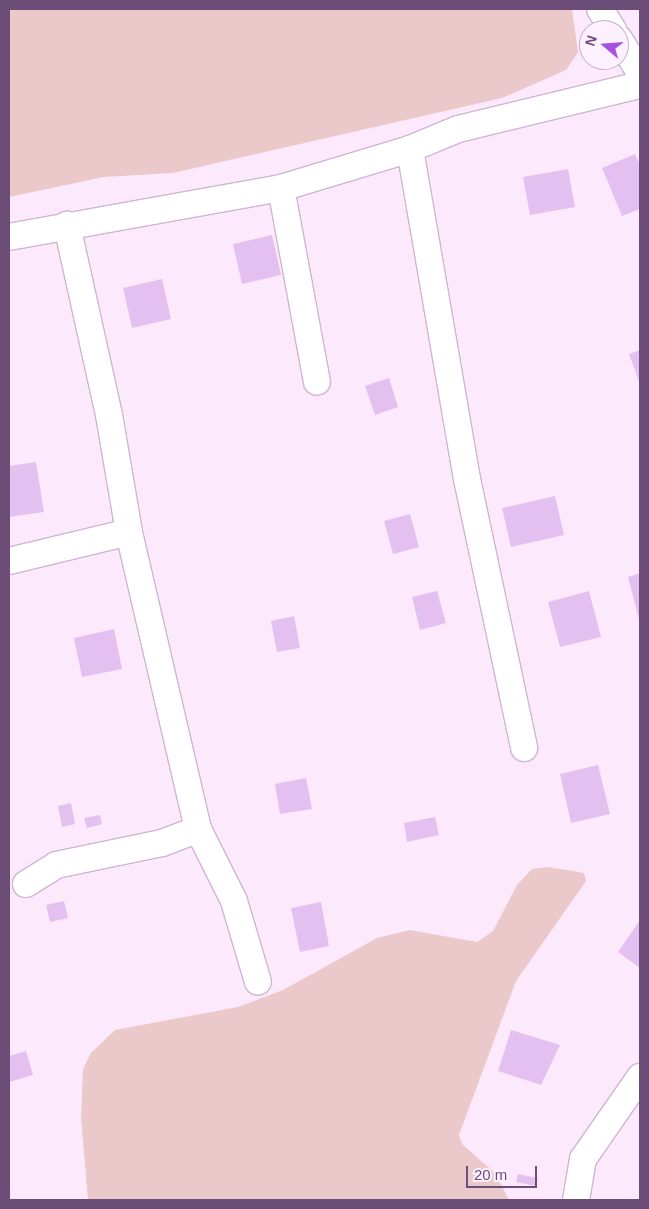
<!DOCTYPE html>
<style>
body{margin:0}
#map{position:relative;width:649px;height:1209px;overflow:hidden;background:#fceafc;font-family:Helvetica,sans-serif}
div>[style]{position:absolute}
.green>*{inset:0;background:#ebc8c9}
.building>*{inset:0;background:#e4c0f0}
.roads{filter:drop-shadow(1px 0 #ceb5d4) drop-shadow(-1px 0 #ceb5d4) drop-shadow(0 1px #ceb5d4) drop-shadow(0 -1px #ceb5d4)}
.minor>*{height:26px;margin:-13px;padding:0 13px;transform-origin:13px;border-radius:13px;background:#fff}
span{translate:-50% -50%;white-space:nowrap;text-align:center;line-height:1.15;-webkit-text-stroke:4px #fef1ff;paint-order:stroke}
.frame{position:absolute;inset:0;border:10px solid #6c4d78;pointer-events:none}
.north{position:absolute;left:579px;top:20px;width:50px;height:50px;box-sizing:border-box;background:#fef1ff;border:1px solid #c4afc9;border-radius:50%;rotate:288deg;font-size:14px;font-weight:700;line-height:20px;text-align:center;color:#6c4d78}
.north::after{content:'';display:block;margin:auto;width:18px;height:22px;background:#a751e4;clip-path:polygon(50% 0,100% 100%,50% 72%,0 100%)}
.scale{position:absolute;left:466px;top:1166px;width:71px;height:22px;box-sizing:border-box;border:2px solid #6c4d78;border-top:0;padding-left:6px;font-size:15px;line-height:18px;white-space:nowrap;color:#6c4d78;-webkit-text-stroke:4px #fef1ff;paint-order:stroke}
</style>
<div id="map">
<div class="green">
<div style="clip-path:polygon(9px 9px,572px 9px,578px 52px,566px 70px,502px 98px,173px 173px,104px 177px,9px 197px)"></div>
<div style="clip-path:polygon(549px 867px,584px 873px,586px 881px,516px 981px,459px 1135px,462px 1144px,496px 1174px,509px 1200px,88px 1200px,81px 1117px,83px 1069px,91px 1053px,115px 1030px,238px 1007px,283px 990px,377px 938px,410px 930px,477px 942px,493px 931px,517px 885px,532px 869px)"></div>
</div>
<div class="building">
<div style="clip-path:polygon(635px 154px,640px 166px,640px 209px,622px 216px,602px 168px)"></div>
<div style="clip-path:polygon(568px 169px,575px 207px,530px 215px,523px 177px)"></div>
<div style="clip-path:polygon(272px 235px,281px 275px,242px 284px,233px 244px)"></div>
<div style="clip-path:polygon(162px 279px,171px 319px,132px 328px,123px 288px)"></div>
<div style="clip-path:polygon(640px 350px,640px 384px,629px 354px)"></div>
<div style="clip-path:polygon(389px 378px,398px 407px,375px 415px,365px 386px)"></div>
<div style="clip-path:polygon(36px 462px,44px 512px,9px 517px,9px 466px)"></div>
<div style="clip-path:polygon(555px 496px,564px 535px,511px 547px,502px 508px)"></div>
<div style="clip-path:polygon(410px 514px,419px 547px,393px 554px,384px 521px)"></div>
<div style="clip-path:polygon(640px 573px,640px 623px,628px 577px)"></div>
<div style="clip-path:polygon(437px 591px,446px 623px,420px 630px,412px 597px)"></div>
<div style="clip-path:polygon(589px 591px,601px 637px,560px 647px,548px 602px)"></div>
<div style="clip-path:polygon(294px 616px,300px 648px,277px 652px,271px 621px)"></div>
<div style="clip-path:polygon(114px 629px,122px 669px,82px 677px,74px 638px)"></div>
<div style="clip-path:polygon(598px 765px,610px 814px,571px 823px,560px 774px)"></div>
<div style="clip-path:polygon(306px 778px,312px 809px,280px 814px,275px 784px)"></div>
<div style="clip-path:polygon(71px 803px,75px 824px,62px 827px,58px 806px)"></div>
<div style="clip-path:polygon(100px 815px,102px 824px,87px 828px,84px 818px)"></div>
<div style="clip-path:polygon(435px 817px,439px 835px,407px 842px,404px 823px)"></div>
<div style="clip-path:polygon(64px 901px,68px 918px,50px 922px,46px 905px)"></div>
<div style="clip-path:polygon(321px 902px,329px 946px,300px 952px,291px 908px)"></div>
<div style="clip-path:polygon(640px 920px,640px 968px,618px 952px)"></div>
<div style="clip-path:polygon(511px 1030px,560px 1045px,541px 1085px,498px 1071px)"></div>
<div style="clip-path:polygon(26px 1051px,33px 1075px,9px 1082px,9px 1056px)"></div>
<div style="clip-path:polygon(518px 1174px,538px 1178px,536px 1186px,516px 1182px)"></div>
</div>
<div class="roads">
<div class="minor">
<div style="left:600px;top:9px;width:25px;rotate:58deg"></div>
<div style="left:619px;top:39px;width:39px;rotate:58deg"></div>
<div style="left:410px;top:149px;width:335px;rotate:80.2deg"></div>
<div style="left:467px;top:479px;width:275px;rotate:78deg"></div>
<div style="left:281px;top:188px;width:197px;rotate:79.5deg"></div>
<div style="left:9px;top:237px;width:276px;rotate:-10.2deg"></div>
<div style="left:281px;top:188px;width:135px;rotate:-16.8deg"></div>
<div style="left:410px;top:149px;width:52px;rotate:-22.6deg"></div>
<div style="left:458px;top:129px;width:187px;rotate:-13.6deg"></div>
<div style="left:9px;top:561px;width:123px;rotate:-13.6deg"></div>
<div style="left:198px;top:829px;width:80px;rotate:63.4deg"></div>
<div style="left:234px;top:901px;width:84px;rotate:73.5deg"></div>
<div style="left:26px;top:884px;width:36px;rotate:-32deg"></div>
<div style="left:56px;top:865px;width:108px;rotate:-11.7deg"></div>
<div style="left:162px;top:843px;width:39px;rotate:-21deg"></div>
<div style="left:198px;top:829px;width:305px;rotate:-103.1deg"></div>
<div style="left:129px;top:532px;width:119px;rotate:-99.7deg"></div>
<div style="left:109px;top:415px;width:195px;rotate:-102.5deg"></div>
<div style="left:576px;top:1200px;width:42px;rotate:-80.3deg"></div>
<div style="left:583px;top:1159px;width:100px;rotate:-55.2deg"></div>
</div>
</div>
<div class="frame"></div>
<div class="north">N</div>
<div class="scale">20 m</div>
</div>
